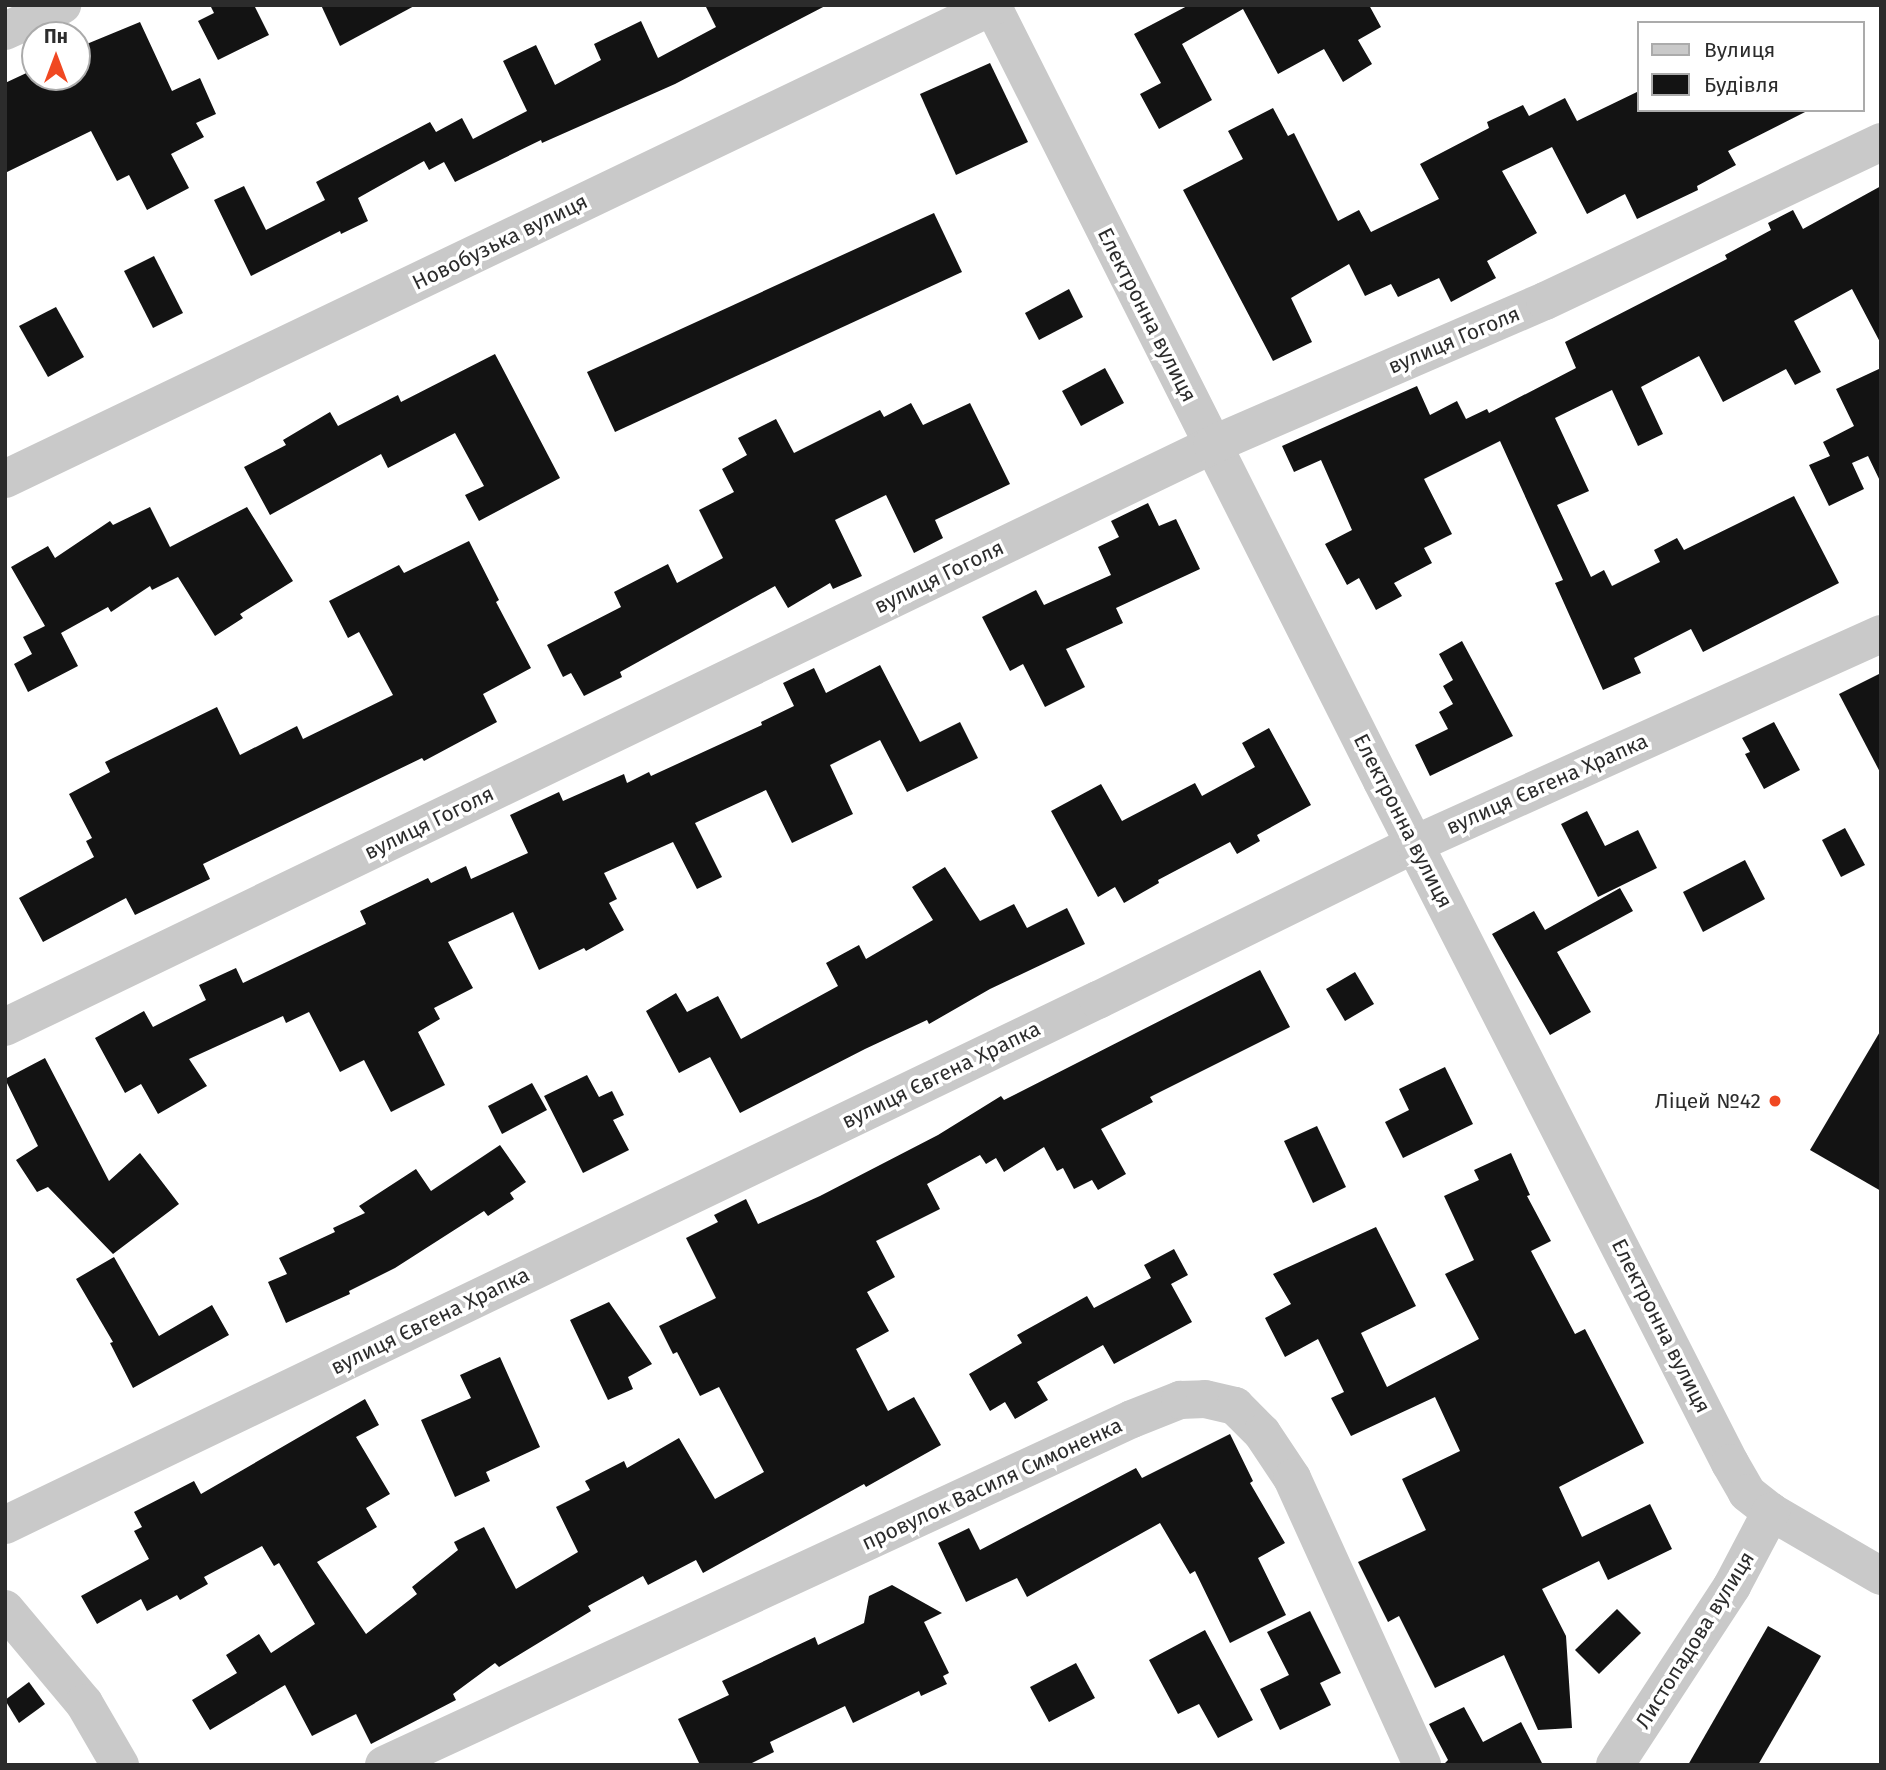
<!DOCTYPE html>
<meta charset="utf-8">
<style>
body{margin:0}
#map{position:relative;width:1886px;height:1770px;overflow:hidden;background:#fff;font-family:"Fira Sans",sans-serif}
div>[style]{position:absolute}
.building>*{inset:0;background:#131313}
.minor>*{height:38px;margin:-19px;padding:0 19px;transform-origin:19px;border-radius:19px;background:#c9c9c9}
.dots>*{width:19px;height:19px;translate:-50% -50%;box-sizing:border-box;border:4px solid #fff;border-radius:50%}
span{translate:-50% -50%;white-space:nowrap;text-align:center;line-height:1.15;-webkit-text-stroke:7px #fff;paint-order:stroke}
.street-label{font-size:21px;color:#2c2c2c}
.poi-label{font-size:21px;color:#2c2c2c}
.right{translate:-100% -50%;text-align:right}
.frame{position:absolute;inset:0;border:7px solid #2c2c2c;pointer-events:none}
.legend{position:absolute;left:1637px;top:21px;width:228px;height:91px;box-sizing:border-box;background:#fff;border:2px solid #ababab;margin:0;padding:9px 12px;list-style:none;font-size:21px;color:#2c2c2c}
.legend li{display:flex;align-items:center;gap:14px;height:35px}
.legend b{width:35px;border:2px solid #ababab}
.north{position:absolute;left:21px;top:21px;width:70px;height:70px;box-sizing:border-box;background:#fff;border:2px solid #ababab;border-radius:50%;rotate:0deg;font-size:19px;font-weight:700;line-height:28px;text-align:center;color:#2c2c2c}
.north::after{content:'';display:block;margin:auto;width:24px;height:32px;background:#f04822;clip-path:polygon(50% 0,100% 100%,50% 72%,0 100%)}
</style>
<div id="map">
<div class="building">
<div style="clip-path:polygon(210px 5px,254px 5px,269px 35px,218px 60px,198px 21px,214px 13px)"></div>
<div style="clip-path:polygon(321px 5px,416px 5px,340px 46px)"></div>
<div style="clip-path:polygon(705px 5px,827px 5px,675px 84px,542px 143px,541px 140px,455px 182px,444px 162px,429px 170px,424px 161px,358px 198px,368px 221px,341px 234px,340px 231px,251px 276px,214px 200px,244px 186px,266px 230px,325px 200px,316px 182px,430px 122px,436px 132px,462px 118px,473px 139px,527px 111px,503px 61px,536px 45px,555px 85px,601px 60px,594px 44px,641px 21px,658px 58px,716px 27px)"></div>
<div style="clip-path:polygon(1189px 5px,1369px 5px,1381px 27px,1358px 40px,1372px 64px,1343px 82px,1324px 49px,1278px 74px,1243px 9px,1182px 44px,1212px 100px,1159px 129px,1140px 94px,1161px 83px,1134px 34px)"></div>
<div style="clip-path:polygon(140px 22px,172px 91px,200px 78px,216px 114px,196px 123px,204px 137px,171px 154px,189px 188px,147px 210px,129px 175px,117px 181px,91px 131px,5px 173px,5px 83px,35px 69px,35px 77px,77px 77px,77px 48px)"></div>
<div style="clip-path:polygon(990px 63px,1028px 142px,956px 175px,920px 94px)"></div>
<div style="clip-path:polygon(1639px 91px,1639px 110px,1809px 110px,1728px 151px,1736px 165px,1697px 186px,1698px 190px,1637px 219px,1625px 194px,1587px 214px,1552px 147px,1502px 171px,1537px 233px,1487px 261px,1496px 278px,1451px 302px,1439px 278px,1398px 297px,1391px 284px,1365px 296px,1349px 264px,1291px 298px,1312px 342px,1273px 361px,1183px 190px,1243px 159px,1228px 131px,1273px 108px,1288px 136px,1294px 133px,1338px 221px,1359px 210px,1371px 232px,1439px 199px,1420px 164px,1489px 128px,1487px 122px,1523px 105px,1529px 116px,1565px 98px,1577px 121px)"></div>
<div style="clip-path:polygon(1881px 186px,1881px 344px,1852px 289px,1794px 321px,1821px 372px,1795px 385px,1786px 369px,1723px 402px,1699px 356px,1641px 387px,1663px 434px,1638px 446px,1612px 390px,1555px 418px,1589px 491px,1557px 505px,1591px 577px,1604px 570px,1612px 586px,1660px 562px,1654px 550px,1677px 538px,1684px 550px,1794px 496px,1839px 583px,1703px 652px,1691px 629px,1634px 658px,1641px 673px,1603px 690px,1555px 583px,1563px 580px,1500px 441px,1424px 479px,1452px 534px,1424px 548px,1432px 563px,1394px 583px,1402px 596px,1376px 610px,1359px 578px,1347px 585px,1325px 544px,1352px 530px,1321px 460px,1294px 472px,1282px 446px,1417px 386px,1430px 415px,1457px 401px,1466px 419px,1487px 409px,1489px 413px,1576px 368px,1565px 342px,1727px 259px,1725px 255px,1771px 230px,1768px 223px,1793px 210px,1803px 229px)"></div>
<div style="clip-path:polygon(934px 213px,962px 272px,615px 432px,587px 372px)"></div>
<div style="clip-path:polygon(154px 256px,183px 313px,153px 328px,124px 271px)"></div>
<div style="clip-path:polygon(1069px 289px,1083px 317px,1039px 340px,1025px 313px)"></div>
<div style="clip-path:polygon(56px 307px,84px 357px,48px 377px,19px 326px)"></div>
<div style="clip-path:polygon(495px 354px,560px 478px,479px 521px,465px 495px,484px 486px,455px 433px,388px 468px,381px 454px,270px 515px,244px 467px,286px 445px,283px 440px,330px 412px,338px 426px,398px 395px,401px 402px)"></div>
<div style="clip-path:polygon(1105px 368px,1124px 403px,1081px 426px,1062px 391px)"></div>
<div style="clip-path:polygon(1881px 368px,1881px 483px,1868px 456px,1852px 463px,1864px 489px,1829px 506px,1809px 465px,1830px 456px,1823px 442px,1854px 426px,1836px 389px)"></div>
<div style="clip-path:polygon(911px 403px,923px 425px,970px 403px,1010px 484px,935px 520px,943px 538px,914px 553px,886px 495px,835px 520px,862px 576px,833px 589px,830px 583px,788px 608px,775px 586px,620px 672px,622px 677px,584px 696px,571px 673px,563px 677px,547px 645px,621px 607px,614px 592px,668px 564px,677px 583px,723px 558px,699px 510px,734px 492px,722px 469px,747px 455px,738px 438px,776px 419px,794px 453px,880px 410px,884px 417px)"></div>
<div style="clip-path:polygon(1148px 503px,1159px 526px,1176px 519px,1200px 569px,1116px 608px,1123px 623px,1066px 649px,1085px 687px,1045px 707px,1023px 664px,1010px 671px,982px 617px,1036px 590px,1044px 605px,1111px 575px,1098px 547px,1119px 537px,1111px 521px)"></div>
<div style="clip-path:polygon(150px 507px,170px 547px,247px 507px,293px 581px,240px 614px,243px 618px,215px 636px,178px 577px,152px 590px,150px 586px,111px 612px,108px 607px,61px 633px,78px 666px,28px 692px,14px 664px,32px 654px,23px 637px,45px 626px,11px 567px,48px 546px,55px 558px,110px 521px,113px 525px)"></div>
<div style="clip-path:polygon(469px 541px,499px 600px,496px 602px,531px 668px,483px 694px,497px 722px,424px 761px,422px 758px,203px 864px,210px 879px,135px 915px,126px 898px,43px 942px,19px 898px,94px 857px,86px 841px,92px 838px,69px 794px,110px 772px,105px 762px,217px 707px,240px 755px,297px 726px,303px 739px,393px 695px,359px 632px,348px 638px,329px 601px,399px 565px,404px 573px)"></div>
<div style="clip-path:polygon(1462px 641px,1513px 736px,1430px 776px,1415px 745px,1448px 729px,1439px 712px,1453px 704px,1443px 686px,1453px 680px,1439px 654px)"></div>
<div style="clip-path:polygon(880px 665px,920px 742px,960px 722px,978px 758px,907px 792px,880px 740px,830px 765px,853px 814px,792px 843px,766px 790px,695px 823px,722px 877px,697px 889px,673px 842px,604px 873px,617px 899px,609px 903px,624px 930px,586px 951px,584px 948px,539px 970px,513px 912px,448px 942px,473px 988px,434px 1008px,440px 1019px,418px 1032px,445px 1085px,391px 1112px,364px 1060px,340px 1072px,309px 1012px,286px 1023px,283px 1016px,189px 1059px,207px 1086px,158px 1114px,141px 1084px,125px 1093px,95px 1038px,144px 1011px,153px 1027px,206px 1000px,199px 985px,236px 968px,243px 983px,366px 924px,360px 911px,428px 878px,431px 883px,466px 866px,471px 879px,528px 853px,510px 815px,559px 792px,563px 801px,624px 774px,627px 783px,649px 772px,651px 776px,762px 725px,761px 722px,794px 706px,783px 683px,814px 668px,826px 693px)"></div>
<div style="clip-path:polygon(1881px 673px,1881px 774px,1839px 694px)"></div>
<div style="clip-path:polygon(1774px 722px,1800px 770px,1764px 789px,1745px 754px,1750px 752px,1742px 738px)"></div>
<div style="clip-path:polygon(1269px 728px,1311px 805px,1257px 835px,1260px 841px,1237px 854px,1230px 842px,1158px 880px,1159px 883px,1124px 903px,1115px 887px,1098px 897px,1051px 811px,1101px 784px,1122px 821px,1195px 783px,1202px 796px,1255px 767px,1242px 743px)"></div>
<div style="clip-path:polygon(1587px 811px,1605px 846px,1638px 830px,1657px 868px,1598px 897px,1561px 824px)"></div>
<div style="clip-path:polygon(1845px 828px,1865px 865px,1841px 877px,1822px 840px)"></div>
<div style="clip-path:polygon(1745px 860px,1765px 899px,1703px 932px,1683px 892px)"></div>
<div style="clip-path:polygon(945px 867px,980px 921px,1014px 904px,1027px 928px,1067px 908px,1085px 944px,990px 989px,929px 1024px,927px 1020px,865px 1049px,740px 1113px,710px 1057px,679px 1073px,646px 1011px,676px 993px,687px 1012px,718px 996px,741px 1039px,838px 986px,826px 963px,859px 945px,866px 959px,933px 920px,912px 887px)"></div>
<div style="clip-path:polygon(1620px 888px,1633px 911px,1557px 952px,1591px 1012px,1550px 1035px,1492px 934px,1534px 911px,1545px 930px)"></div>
<div style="clip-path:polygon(1260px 970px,1290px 1027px,1150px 1097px,1153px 1102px,1101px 1129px,1126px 1174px,1098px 1190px,1092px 1180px,1074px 1189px,1063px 1168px,1057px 1171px,1044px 1147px,1004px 1172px,996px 1158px,986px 1164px,980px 1155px,927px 1184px,940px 1209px,876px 1241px,895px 1277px,867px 1292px,889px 1331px,856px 1349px,888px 1411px,914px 1397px,941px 1445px,866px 1487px,864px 1484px,703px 1573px,696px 1560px,648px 1585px,643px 1576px,588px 1606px,591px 1611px,499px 1667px,495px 1663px,453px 1694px,456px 1700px,371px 1744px,356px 1714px,312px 1736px,285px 1685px,210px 1730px,192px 1700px,237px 1673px,226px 1655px,259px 1634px,271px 1653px,315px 1624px,279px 1563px,274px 1566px,262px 1546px,204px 1577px,208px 1584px,180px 1600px,177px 1595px,147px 1611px,141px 1599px,97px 1624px,81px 1596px,149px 1559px,134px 1531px,142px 1527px,134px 1512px,194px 1481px,201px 1494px,365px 1399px,379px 1425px,356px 1437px,390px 1494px,366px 1508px,377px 1527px,317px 1562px,366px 1634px,417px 1594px,412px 1587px,458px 1550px,454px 1542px,484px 1527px,516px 1589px,578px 1552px,556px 1507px,590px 1490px,585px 1481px,624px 1461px,627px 1468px,679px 1438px,715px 1499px,764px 1472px,719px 1387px,700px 1396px,677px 1352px,673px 1354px,659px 1326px,716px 1298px,686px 1238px,718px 1222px,714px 1215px,746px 1199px,758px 1224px,820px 1196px,938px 1135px,1001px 1096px,1004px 1100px)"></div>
<div style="clip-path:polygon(1355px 972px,1374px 1004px,1345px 1021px,1326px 989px)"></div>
<div style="clip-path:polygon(1881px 1030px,1881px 1191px,1810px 1150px)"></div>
<div style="clip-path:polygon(45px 1058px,109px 1181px,140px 1153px,179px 1204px,113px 1254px,48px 1187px,37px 1192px,16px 1160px,38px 1146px,5px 1079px)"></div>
<div style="clip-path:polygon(1445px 1067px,1473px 1124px,1403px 1158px,1385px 1122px,1409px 1110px,1399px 1089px)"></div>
<div style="clip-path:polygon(587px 1075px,599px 1097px,612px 1091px,624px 1115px,613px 1120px,629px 1150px,583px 1173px,544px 1096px)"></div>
<div style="clip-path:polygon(532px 1083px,547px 1110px,502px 1134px,488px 1106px)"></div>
<div style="clip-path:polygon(1317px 1126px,1346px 1187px,1313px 1203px,1284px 1141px)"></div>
<div style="clip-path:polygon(500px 1145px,526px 1182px,510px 1193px,514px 1199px,488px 1216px,484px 1211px,395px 1268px,349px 1291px,350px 1294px,286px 1323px,268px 1282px,287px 1274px,279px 1258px,335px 1232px,333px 1228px,365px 1213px,359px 1206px,416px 1169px,431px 1191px)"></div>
<div style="clip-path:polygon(1511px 1153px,1530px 1195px,1527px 1196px,1551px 1241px,1531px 1251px,1575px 1334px,1585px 1329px,1644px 1443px,1559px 1487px,1582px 1537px,1650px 1504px,1672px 1549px,1608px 1580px,1599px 1561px,1542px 1589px,1566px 1636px,1572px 1728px,1538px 1730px,1504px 1655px,1435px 1688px,1399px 1616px,1388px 1622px,1358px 1562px,1426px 1530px,1402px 1479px,1460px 1451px,1435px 1397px,1351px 1436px,1331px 1398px,1344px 1392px,1318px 1339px,1285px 1357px,1265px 1318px,1291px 1304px,1273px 1274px,1376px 1227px,1416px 1306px,1361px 1333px,1387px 1387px,1479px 1339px,1445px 1274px,1474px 1260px,1444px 1196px,1479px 1180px,1474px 1170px)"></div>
<div style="clip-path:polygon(1174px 1249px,1188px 1275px,1171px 1284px,1192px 1322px,1114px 1364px,1103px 1345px,1037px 1382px,1048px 1400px,1015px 1419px,1005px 1402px,990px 1411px,969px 1374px,1022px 1343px,1017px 1335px,1087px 1296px,1094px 1308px,1151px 1278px,1144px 1265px)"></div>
<div style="clip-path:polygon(114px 1257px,159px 1336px,212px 1305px,229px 1335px,133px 1388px,110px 1343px,113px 1342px,76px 1279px)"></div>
<div style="clip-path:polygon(609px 1302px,652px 1364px,628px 1377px,633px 1389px,608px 1400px,570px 1320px)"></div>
<div style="clip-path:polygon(500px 1357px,540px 1447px,486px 1472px,490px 1481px,455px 1497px,421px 1420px,471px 1398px,460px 1375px)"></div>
<div style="clip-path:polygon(1230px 1434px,1253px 1481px,1250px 1483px,1285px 1543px,1258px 1558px,1286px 1615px,1230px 1643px,1195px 1571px,1190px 1574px,1160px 1523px,1027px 1597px,1017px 1578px,966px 1602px,938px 1543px,969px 1528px,980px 1550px,1136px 1468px,1142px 1478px)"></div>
<div style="clip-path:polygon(892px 1585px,942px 1613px,924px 1622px,949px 1673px,943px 1676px,947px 1684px,921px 1696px,919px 1691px,853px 1723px,845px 1706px,770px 1742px,774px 1752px,748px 1765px,700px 1765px,678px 1719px,729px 1695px,722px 1681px,815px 1637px,818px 1645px,864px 1623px,869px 1596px)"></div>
<div style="clip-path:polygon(1617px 1609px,1641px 1633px,1599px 1674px,1575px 1650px)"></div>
<div style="clip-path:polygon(1310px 1611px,1341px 1673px,1320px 1683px,1331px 1705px,1280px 1730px,1260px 1689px,1289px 1675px,1267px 1632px)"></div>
<div style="clip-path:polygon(1768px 1626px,1821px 1656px,1758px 1765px,1688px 1765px)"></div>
<div style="clip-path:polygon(1205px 1630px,1253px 1720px,1218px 1738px,1199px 1704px,1178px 1714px,1149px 1660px)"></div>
<div style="clip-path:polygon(1076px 1663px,1095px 1698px,1049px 1722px,1030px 1687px)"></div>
<div style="clip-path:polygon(29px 1682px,45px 1704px,19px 1723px,5px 1700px)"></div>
<div style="clip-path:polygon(1464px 1707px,1483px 1742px,1521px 1722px,1543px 1765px,1443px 1765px,1448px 1760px,1429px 1724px)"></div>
</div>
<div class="minor">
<div style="left:992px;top:5px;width:868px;rotate:63.32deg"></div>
<div style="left:1382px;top:781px;width:766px;rotate:62.97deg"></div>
<div style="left:1730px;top:1463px;width:34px;rotate:60deg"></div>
<div style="left:1747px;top:1493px;width:31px;rotate:38deg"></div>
<div style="left:1771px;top:1512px;width:127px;rotate:30.2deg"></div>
<div style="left:5px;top:31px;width:63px;rotate:-24.5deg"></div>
<div style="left:5px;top:479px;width:1098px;rotate:-25.58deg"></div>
<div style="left:5px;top:1027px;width:1340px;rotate:-25.74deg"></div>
<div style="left:1212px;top:445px;width:363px;rotate:-23.4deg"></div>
<div style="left:1545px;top:301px;width:372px;rotate:-25.3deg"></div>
<div style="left:5px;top:1525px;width:1213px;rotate:-25.66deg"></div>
<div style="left:1098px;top:1000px;width:353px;rotate:-26.2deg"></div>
<div style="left:1415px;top:844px;width:511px;rotate:-24.26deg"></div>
<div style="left:5px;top:1609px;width:123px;rotate:50deg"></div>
<div style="left:84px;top:1703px;width:72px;rotate:59.9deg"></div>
<div style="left:384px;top:1765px;width:824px;rotate:-24.82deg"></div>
<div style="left:1132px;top:1419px;width:52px;rotate:-21.6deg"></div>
<div style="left:1180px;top:1400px;width:25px;rotate:-2deg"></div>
<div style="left:1205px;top:1399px;width:31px;rotate:13deg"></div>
<div style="left:1235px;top:1406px;width:38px;rotate:45deg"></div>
<div style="left:1262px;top:1433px;width:54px;rotate:56.3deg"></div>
<div style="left:1292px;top:1478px;width:315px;rotate:65.6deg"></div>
<div style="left:1615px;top:1765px;width:214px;rotate:-56.8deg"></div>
<div style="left:1732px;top:1586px;width:84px;rotate:-62.2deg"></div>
</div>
<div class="dots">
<div style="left:1775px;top:1101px;background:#f04822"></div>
</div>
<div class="street-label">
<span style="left:500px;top:242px;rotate:-26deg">Новобузька вулиця</span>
<span style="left:1147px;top:315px;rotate:63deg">Електронна вулиця</span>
<span style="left:1454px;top:340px;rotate:-23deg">вулиця Гоголя</span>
<span style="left:939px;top:577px;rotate:-26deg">вулиця Гоголя</span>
<span style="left:1547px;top:784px;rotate:-24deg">вулиця Євгена Храпка</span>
<span style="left:1403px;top:821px;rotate:63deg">Електронна вулиця</span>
<span style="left:429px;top:823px;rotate:-26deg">вулиця Гоголя</span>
<span style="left:941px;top:1075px;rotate:-26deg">вулиця Євгена Храпка</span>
<span style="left:430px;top:1321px;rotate:-26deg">вулиця Євгена Храпка</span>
<span style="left:1661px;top:1326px;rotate:63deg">Електронна вулиця</span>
<span style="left:992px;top:1484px;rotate:-25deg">провулок Василя Симоненка</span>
<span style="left:1695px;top:1640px;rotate:-58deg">Листопадова вулиця</span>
</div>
<div class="poi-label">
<span class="right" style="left:1761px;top:1101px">Ліцей №42</span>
</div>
<div class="frame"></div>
<ul class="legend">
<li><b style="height:9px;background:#c9c9c9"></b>Вулиця</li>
<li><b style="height:19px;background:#131313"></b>Будівля</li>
</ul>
<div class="north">Пн</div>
</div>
